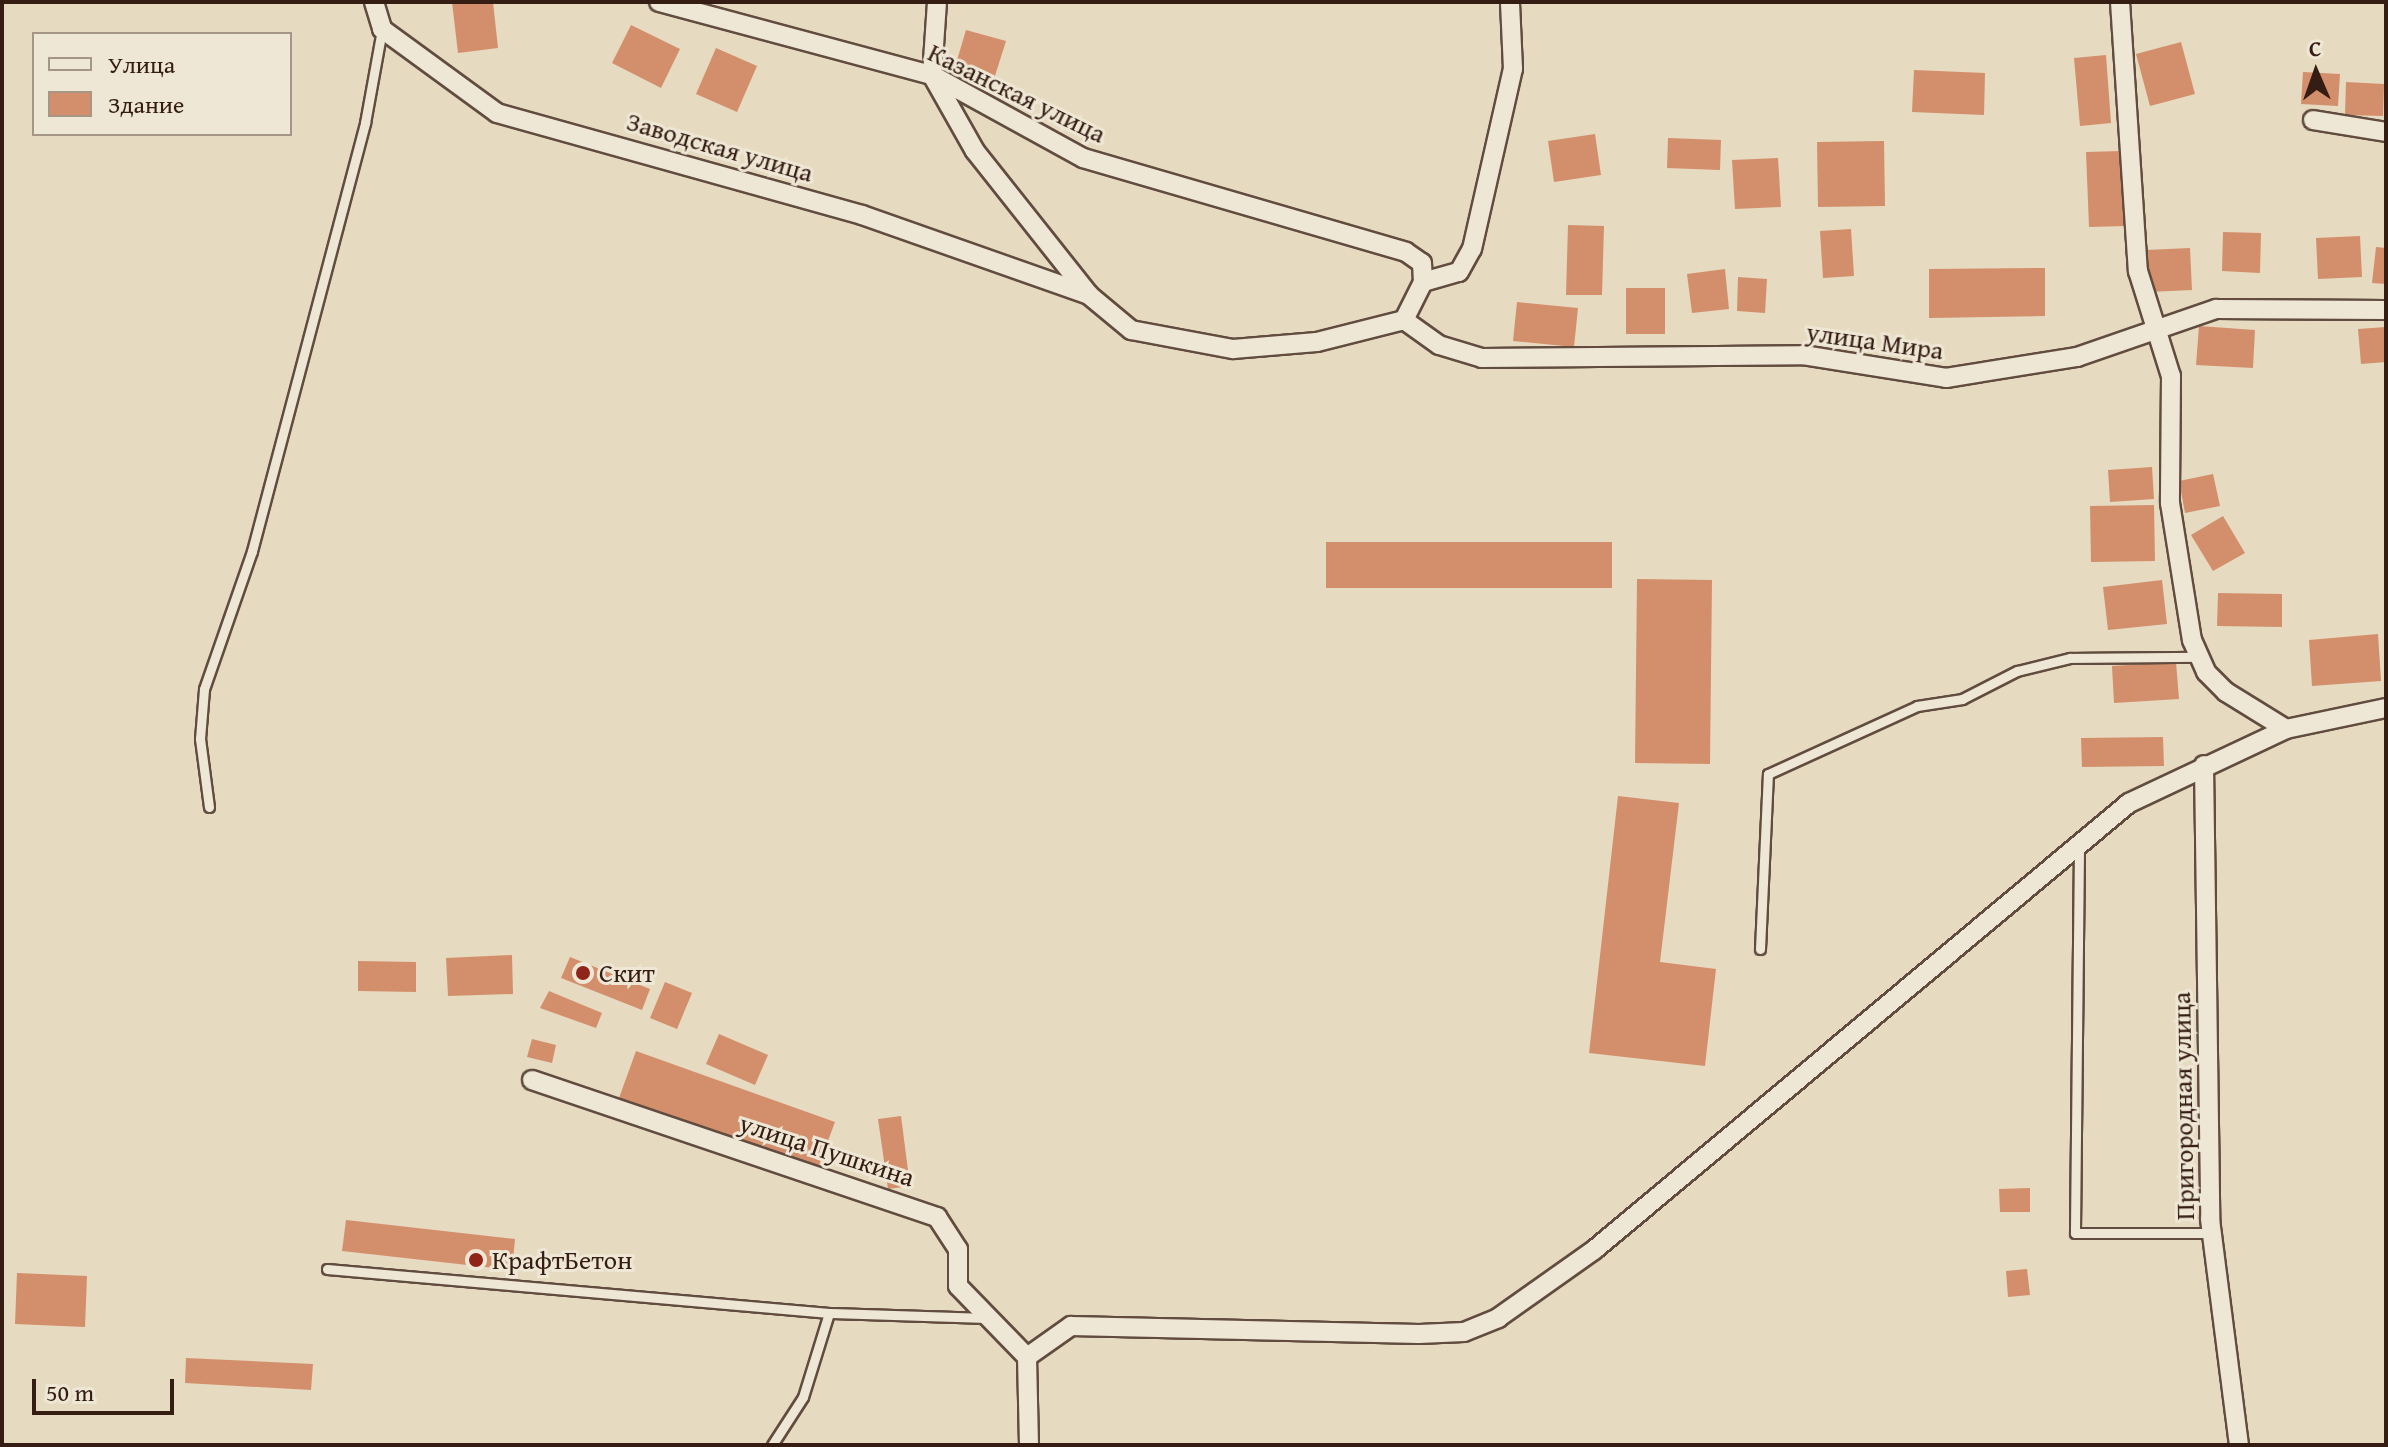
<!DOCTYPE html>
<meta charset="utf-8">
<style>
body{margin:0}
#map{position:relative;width:2388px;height:1447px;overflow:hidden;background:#e6dac0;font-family:"Gentium Book Plus",serif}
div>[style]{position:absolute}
.building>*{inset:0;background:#d38f6c}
.roads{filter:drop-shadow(2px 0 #614c3f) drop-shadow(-2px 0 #614c3f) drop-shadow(0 2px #614c3f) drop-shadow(0 -2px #614c3f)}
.service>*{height:9px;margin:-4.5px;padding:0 4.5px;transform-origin:4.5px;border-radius:4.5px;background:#efe7d6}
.minor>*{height:18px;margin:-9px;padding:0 9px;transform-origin:9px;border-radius:9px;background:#efe7d6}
.dots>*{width:22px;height:22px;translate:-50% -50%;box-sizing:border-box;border:4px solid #efe7d6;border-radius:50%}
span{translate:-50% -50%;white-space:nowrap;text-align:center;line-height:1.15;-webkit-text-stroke:6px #efe7d6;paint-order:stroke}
.street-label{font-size:26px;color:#351d14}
.poi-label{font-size:26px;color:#351d14}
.left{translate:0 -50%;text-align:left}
.frame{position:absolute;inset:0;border:4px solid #351d14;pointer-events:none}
.legend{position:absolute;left:32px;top:32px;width:260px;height:104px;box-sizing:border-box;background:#efe7d6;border:2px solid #a59688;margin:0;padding:10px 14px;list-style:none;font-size:24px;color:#351d14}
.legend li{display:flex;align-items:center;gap:16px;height:40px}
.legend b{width:40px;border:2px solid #a59688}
.north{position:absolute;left:2276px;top:32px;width:80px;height:80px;-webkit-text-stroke:6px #efe7d6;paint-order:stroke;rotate:358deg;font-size:22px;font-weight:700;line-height:32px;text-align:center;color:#351d14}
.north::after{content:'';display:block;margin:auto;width:28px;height:36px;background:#351d14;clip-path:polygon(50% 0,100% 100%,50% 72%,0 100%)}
.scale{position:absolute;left:32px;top:1379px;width:142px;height:36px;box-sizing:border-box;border:4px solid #351d14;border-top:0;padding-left:10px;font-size:24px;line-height:28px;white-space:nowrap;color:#351d14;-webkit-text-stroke:6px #efe7d6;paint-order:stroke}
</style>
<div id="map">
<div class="building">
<div style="clip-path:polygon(452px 2px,493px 2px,498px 48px,458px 53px)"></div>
<div style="clip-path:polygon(631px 25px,680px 49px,661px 88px,612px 63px)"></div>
<div style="clip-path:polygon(966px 30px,1006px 41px,994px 79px,955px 67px)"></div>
<div style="clip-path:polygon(2181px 42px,2195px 94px,2150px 106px,2136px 54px)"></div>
<div style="clip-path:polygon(716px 48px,757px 66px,737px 112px,696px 94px)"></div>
<div style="clip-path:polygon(2106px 55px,2111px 123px,2080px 126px,2074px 58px)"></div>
<div style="clip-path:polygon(1914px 70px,1985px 73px,1984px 115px,1912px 112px)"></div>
<div style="clip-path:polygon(2303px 72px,2340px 74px,2338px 106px,2301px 104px)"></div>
<div style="clip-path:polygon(2346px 82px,2384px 84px,2383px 116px,2345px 115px)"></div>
<div style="clip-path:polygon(1595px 134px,1601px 175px,1554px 182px,1548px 141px)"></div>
<div style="clip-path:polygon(1668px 138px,1721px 140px,1720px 170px,1667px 168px)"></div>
<div style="clip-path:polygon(1884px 141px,1885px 206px,1818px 207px,1817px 142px)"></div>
<div style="clip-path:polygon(2122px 151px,2125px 226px,2089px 227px,2086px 152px)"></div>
<div style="clip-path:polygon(1778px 158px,1781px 207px,1735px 209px,1732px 160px)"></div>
<div style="clip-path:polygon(1568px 225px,1604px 226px,1602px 295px,1566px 295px)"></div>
<div style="clip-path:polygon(1851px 229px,1854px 276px,1823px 278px,1820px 231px)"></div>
<div style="clip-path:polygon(2223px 232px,2261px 233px,2260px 273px,2222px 271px)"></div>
<div style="clip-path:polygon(2360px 236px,2362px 277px,2318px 279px,2316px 238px)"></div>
<div style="clip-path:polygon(2376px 247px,2386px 248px,2386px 284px,2372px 283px)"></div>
<div style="clip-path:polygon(2190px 248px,2192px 290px,2148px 292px,2146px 250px)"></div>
<div style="clip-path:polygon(2045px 268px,2045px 316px,1929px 318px,1929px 269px)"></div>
<div style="clip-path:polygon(1725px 269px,1729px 309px,1692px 313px,1687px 274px)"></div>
<div style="clip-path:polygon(1738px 277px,1767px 279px,1765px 313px,1737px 311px)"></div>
<div style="clip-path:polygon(1626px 288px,1665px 288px,1665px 334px,1626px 334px)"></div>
<div style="clip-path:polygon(1517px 302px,1578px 308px,1574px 347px,1513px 341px)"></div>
<div style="clip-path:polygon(2199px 326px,2255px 330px,2253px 368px,2196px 365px)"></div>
<div style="clip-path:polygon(2386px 327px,2386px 362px,2361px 364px,2358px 329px)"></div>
<div style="clip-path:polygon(2152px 467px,2154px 499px,2110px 502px,2108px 470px)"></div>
<div style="clip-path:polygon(2213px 474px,2220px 506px,2185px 513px,2179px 481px)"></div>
<div style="clip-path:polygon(2154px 505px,2155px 561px,2091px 562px,2090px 506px)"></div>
<div style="clip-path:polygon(2223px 516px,2245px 553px,2213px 571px,2191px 535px)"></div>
<div style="clip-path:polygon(1326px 542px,1612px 542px,1612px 588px,1326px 588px)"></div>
<div style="clip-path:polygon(1637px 579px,1712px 580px,1710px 764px,1635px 763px)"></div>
<div style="clip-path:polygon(2162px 580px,2167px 624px,2108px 630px,2103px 587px)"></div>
<div style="clip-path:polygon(2218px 593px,2282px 594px,2282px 627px,2217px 626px)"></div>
<div style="clip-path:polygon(2378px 634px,2381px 681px,2312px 686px,2309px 640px)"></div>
<div style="clip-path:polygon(2176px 662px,2179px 699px,2114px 703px,2112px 666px)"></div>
<div style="clip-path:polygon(2163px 737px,2164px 766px,2082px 767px,2081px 738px)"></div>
<div style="clip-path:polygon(1618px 796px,1679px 803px,1660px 962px,1716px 969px,1705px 1066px,1589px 1053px)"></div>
<div style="clip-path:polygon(512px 955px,513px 994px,448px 996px,446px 958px)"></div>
<div style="clip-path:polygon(570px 957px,650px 989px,642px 1010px,561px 978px)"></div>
<div style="clip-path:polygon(358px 961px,416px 962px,416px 992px,358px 991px)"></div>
<div style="clip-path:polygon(665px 982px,692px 993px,677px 1029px,650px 1018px)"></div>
<div style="clip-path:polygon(549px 991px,602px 1013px,596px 1028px,540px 1008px)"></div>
<div style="clip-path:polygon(719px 1034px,768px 1055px,755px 1085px,706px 1064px)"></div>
<div style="clip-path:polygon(532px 1039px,556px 1045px,552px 1063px,527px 1057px)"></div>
<div style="clip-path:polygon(636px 1051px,835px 1122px,818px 1168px,619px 1098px)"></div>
<div style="clip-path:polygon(901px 1116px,910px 1186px,888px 1189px,878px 1119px)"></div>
<div style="clip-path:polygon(2030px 1188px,2030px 1212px,2000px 1212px,1999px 1189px)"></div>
<div style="clip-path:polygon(346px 1220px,515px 1239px,512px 1270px,342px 1251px)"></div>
<div style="clip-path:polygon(2027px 1269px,2030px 1295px,2008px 1297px,2006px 1271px)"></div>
<div style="clip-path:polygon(17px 1273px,87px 1276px,85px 1327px,15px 1324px)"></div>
<div style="clip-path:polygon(186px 1358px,313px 1364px,311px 1390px,185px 1383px)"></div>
</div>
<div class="roads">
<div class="service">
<div style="left:209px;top:807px;width:69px;rotate:-97.5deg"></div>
<div style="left:200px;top:739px;width:50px;rotate:-85.4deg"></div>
<div style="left:204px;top:689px;width:146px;rotate:-70.8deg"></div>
<div style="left:252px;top:551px;width:443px;rotate:-75.2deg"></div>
<div style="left:365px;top:123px;width:96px;rotate:-79.7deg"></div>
<div style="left:2079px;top:848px;width:385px;rotate:90.6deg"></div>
<div style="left:2075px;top:1233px;width:137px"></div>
<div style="left:1760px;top:949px;width:175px;rotate:-87.4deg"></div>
<div style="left:1768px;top:774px;width:164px;rotate:-24.5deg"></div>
<div style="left:1917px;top:706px;width:46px;rotate:-8.8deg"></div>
<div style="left:1962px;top:699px;width:62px;rotate:-27deg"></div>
<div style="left:2017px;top:671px;width:55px;rotate:-13.8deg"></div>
<div style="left:2070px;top:658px;width:127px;rotate:-0.5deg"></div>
<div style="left:327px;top:1269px;width:504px;rotate:5.01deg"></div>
<div style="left:829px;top:1313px;width:158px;rotate:1.8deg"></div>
<div style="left:772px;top:1445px;width:57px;rotate:-57.1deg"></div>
<div style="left:803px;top:1397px;width:88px;rotate:-72.8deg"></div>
</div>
<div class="minor">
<div style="left:374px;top:2px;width:28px;rotate:73deg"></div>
<div style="left:382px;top:29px;width:142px;rotate:36.1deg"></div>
<div style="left:497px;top:113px;width:379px;rotate:15.6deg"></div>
<div style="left:862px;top:215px;width:241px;rotate:19.4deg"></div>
<div style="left:659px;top:2px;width:283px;rotate:15deg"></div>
<div style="left:932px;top:75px;width:172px;rotate:28.8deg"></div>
<div style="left:1083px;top:158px;width:336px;rotate:16.2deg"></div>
<div style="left:1406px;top:252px;width:19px;rotate:35deg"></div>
<div style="left:1422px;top:263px;width:19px;rotate:87deg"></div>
<div style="left:937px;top:2px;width:73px;rotate:93.9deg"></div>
<div style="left:932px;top:75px;width:87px;rotate:60.5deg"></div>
<div style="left:975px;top:151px;width:184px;rotate:51.6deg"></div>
<div style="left:1089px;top:295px;width:55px;rotate:39.8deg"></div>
<div style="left:1131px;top:330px;width:104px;rotate:10.6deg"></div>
<div style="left:1233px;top:349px;width:84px;rotate:-4.8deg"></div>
<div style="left:1317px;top:342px;width:90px;rotate:-14.2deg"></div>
<div style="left:1404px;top:320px;width:42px;rotate:-63.4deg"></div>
<div style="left:1423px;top:282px;width:37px;rotate:-16deg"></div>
<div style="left:1459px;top:272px;width:26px;rotate:-61deg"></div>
<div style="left:1472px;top:249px;width:185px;rotate:-77.2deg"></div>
<div style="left:1513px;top:69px;width:67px;rotate:-92.6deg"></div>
<div style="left:2120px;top:2px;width:270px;rotate:86.2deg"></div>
<div style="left:2138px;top:271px;width:110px;rotate:72.6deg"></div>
<div style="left:2171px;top:376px;width:127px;rotate:90.5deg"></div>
<div style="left:2170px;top:503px;width:139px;rotate:80.9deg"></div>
<div style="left:2192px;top:640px;width:35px;rotate:66deg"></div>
<div style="left:2206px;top:672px;width:28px;rotate:45deg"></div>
<div style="left:2226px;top:692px;width:70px;rotate:31.7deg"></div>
<div style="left:2313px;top:120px;width:74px;rotate:9.3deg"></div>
<div style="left:1404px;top:320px;width:43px;rotate:35.5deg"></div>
<div style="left:1439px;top:345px;width:45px;rotate:16.8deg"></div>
<div style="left:1482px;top:358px;width:321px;rotate:-0.5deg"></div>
<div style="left:1803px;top:355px;width:145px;rotate:9.1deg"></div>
<div style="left:1946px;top:378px;width:133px;rotate:-9.1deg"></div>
<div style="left:2077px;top:357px;width:147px;rotate:-19.1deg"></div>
<div style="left:2216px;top:309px;width:170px;rotate:0.3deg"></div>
<div style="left:2204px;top:765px;width:454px;rotate:89.2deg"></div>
<div style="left:2210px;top:1219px;width:228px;rotate:82.7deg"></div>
<div style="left:532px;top:1080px;width:428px;rotate:18.7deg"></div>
<div style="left:937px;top:1217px;width:38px;rotate:57deg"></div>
<div style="left:958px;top:1249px;width:37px;rotate:90deg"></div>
<div style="left:958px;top:1286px;width:99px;rotate:45.8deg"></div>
<div style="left:1029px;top:1445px;width:88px;rotate:-91.3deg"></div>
<div style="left:1027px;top:1357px;width:54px;rotate:-35.2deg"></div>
<div style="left:1071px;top:1326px;width:348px;rotate:1.3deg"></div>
<div style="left:1419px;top:1334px;width:45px;rotate:-2.5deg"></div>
<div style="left:1464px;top:1332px;width:37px;rotate:-22deg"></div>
<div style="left:1498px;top:1318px;width:118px;rotate:-35.3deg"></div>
<div style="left:1594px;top:1250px;width:697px;rotate:-39.88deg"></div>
<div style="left:2129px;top:803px;width:174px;rotate:-25.2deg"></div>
<div style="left:2286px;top:729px;width:102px;rotate:-11.9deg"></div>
</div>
</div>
<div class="dots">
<div style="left:583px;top:973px;background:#8f2418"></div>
<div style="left:476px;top:1260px;background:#8f2418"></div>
</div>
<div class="street-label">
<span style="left:1017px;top:93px;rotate:26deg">Казанская улица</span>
<span style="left:720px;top:147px;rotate:16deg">Заводская улица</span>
<span style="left:1875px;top:341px;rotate:8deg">улица Мира</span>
<span style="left:2183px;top:1106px;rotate:-91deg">Пригородная улица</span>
<span style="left:827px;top:1150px;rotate:18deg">улица Пушкина</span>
</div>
<div class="poi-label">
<span class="left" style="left:599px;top:973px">Скит</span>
<span class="left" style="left:492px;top:1260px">КрафтБетон</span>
</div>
<div class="frame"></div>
<ul class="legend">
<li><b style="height:10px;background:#efe7d6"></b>Улица</li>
<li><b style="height:22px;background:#d38f6c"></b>Здание</li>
</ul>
<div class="north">С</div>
<div class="scale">50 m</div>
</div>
